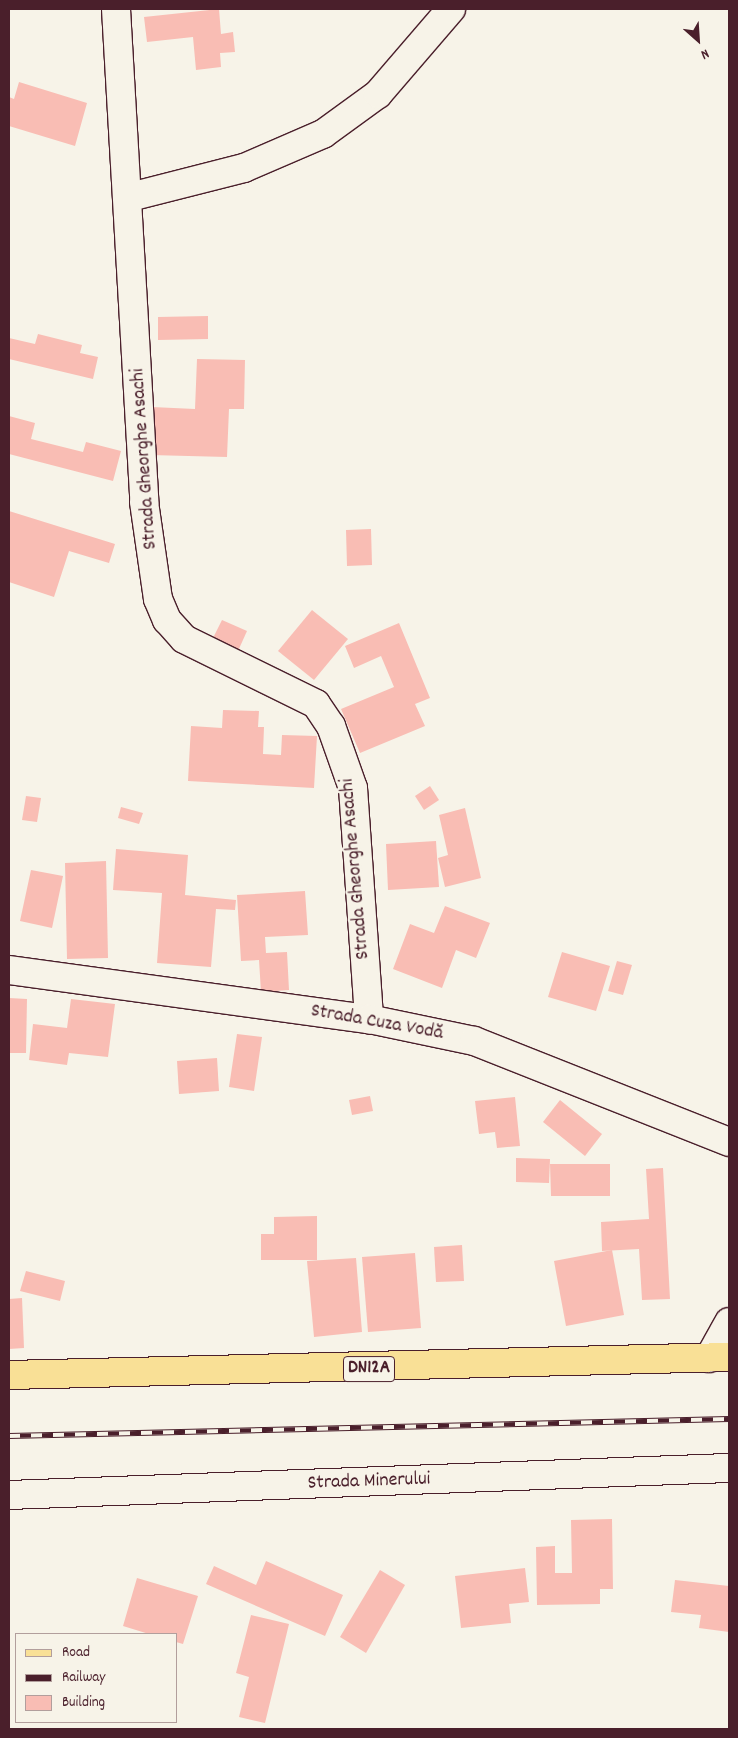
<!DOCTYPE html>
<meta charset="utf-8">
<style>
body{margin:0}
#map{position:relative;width:738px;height:1738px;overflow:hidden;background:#f7f3e8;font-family:Dekko,sans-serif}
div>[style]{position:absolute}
.building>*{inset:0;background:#f9bdb4}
.roads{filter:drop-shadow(1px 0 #4a1f2b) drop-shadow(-1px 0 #4a1f2b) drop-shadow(0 1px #4a1f2b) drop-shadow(0 -1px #4a1f2b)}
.street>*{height:28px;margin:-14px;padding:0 14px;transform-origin:14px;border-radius:14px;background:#f7f3e8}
.secondary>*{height:28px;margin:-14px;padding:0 14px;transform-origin:14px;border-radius:14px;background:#f7f3e8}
.primary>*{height:28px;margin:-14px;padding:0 14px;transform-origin:14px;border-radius:14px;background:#f9e096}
.rail>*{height:5.5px;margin-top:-2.75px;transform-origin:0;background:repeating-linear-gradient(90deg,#f7f3e8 0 11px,#4a1f2b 0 22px);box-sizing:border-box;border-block:1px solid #4a1f2b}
span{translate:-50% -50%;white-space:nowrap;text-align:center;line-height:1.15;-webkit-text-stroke:4.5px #f7f3e8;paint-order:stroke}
.shield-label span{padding:1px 4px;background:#f7f3e8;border:1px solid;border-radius:4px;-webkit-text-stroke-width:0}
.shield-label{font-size:19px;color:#4a1f2b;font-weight:700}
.street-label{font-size:20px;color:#4a1f2b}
.frame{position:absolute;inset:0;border:10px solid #4a1f2b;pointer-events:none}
.legend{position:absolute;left:15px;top:1633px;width:162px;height:90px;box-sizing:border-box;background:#f7f3e8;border:1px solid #b29e9c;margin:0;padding:6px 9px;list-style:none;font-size:15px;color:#4a1f2b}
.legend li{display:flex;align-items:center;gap:10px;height:25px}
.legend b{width:25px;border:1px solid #b29e9c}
.north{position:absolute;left:673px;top:15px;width:50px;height:50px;-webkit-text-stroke:4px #f7f3e8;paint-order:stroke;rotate:154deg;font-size:14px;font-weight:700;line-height:20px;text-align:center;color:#4a1f2b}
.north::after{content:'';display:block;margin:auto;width:18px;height:22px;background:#4a1f2b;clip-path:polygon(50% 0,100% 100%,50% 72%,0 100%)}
</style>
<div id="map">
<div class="building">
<div style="clip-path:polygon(219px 9px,221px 34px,233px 32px,235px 52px,220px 53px,221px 67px,196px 70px,193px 37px,147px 42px,144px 17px)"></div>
<div style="clip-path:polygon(19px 82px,87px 103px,75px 146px,9px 126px,9px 97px,14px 99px)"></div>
<div style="clip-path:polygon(208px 316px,208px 339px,158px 340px,158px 317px)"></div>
<div style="clip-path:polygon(38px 334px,82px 345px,80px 353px,98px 357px,93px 379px,9px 359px,9px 338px,35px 344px)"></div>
<div style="clip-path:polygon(197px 359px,245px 360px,244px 409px,229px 409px,227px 457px,150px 455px,152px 407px,195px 409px)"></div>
<div style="clip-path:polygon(9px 416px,35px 423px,31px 439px,83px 452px,86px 442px,121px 451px,113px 481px,9px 454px)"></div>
<div style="clip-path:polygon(9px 511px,115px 544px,109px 563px,69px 551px,54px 597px,9px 582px)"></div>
<div style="clip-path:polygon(371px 529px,372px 565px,347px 566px,346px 530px)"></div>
<div style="clip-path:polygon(312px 610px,348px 639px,314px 680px,278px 651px)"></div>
<div style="clip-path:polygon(222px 620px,247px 631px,238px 651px,212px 640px)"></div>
<div style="clip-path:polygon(399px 623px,430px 698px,415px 704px,425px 726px,360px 753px,341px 709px,394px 687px,381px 656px,354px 668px,345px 646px)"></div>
<div style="clip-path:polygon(223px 710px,259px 711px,258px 727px,264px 727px,263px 754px,281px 755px,282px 735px,317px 736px,314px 788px,188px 781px,191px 726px,222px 728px)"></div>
<div style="clip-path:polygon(430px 786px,439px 800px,424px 810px,415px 796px)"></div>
<div style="clip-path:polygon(26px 796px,41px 798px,37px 822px,22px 820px)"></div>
<div style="clip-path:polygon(121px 807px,143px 813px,139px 824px,118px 818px)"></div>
<div style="clip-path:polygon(465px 808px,481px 878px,445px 887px,438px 858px,448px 855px,439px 815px)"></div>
<div style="clip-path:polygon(436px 841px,439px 887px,388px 890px,386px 844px)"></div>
<div style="clip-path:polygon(116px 849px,188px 855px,185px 895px,236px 900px,235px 910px,216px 909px,211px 967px,157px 963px,162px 893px,113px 890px)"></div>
<div style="clip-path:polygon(106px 861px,108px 958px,67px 959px,65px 863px)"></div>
<div style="clip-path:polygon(31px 870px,63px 876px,52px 928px,20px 921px)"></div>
<div style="clip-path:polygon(305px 891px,308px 935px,265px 937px,266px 953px,287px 952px,289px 990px,261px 992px,259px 960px,241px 961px,237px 895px)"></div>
<div style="clip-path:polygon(445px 906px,490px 923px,476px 958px,456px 950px,442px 988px,393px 969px,410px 924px,434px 933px)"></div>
<div style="clip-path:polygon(562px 952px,610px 966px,596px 1011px,548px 997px)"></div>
<div style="clip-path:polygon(617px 961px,632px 965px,623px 995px,608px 991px)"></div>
<div style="clip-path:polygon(9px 998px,27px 999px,26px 1053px,9px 1053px)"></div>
<div style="clip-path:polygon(71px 999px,115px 1004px,108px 1057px,69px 1053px,67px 1065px,29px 1060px,33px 1024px,67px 1028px)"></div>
<div style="clip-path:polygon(237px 1034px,262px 1037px,254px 1091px,229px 1087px)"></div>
<div style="clip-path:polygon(217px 1058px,219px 1091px,179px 1094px,177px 1061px)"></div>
<div style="clip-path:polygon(370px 1096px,373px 1111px,352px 1115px,349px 1100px)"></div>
<div style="clip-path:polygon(515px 1097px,520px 1146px,497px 1148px,495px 1132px,479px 1134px,475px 1101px)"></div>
<div style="clip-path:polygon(560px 1100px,602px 1134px,585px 1156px,543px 1122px)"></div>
<div style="clip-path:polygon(516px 1158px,550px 1159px,549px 1183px,516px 1182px)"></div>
<div style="clip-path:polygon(550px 1164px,610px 1164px,610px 1196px,551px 1196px)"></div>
<div style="clip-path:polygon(663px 1168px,670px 1299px,642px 1300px,639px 1249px,602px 1251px,601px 1222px,649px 1219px,646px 1169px)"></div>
<div style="clip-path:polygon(317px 1216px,317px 1260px,261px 1260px,261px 1234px,274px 1234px,274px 1217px)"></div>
<div style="clip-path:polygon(462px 1245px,464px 1281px,436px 1282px,434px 1247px)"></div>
<div style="clip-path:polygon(612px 1250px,624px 1315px,566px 1326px,554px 1261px)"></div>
<div style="clip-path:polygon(415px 1253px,421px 1328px,368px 1332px,362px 1257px)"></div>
<div style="clip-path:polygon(356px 1258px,362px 1332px,314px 1337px,307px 1261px)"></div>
<div style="clip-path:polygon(26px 1271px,65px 1281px,60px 1301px,20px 1291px)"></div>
<div style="clip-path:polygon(22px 1298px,24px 1348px,9px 1349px,9px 1299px)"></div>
<div style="clip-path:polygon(612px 1519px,613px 1589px,600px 1589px,600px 1604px,537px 1605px,536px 1547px,555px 1546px,555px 1573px,572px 1573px,571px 1520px)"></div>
<div style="clip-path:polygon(266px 1561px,343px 1595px,325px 1636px,206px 1584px,214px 1566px,256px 1585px)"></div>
<div style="clip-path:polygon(525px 1568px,529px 1602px,509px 1604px,511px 1623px,461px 1628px,455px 1576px)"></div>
<div style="clip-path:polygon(380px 1570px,405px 1585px,366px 1653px,340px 1637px)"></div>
<div style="clip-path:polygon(137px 1578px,198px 1596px,183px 1644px,176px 1642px,176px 1634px,149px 1634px,123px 1626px)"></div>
<div style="clip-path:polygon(675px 1580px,729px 1586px,729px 1632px,699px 1628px,701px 1615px,671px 1612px)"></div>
<div style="clip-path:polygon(251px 1615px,289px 1624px,265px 1723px,239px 1717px,249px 1677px,236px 1673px)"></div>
</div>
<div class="roads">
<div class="street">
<div style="left:116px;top:9px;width:494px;rotate:86.7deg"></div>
<div style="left:144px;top:502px;width:98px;rotate:81.8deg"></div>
<div style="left:158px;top:599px;width:23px;rotate:67deg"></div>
<div style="left:167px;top:620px;width:25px;rotate:48deg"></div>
<div style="left:184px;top:639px;width:147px;rotate:26.2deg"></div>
<div style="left:316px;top:704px;width:27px;rotate:56deg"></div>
<div style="left:331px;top:726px;width:66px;rotate:70.5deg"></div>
<div style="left:353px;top:788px;width:232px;rotate:86deg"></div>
<div style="left:130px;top:197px;width:118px;rotate:-14.3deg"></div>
<div style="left:244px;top:168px;width:86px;rotate:-23.3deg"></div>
<div style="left:323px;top:134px;width:68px;rotate:-36deg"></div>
<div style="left:378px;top:94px;width:112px;rotate:-49.3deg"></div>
<div style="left:9px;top:1495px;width:721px;rotate:-2.15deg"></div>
</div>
<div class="secondary">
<div style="left:9px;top:970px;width:363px;rotate:7.8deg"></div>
<div style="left:369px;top:1019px;width:107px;rotate:11.8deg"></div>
<div style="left:474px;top:1041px;width:274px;rotate:21.6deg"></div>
<div style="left:709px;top:1358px;width:41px;rotate:-60.9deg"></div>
</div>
<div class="primary">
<div style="left:9px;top:1375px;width:720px;rotate:-1.43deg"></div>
</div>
</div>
<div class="rail">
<div style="left:9px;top:1436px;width:720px;rotate:-1.35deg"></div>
</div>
<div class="shield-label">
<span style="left:369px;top:1369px">DN12A</span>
</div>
<div class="street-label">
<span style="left:145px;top:459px;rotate:-94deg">Strada Gheorghe Asachi</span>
<span style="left:356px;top:869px;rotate:-95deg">Strada Gheorghe Asachi</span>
<span style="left:377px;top:1023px;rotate:10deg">Strada Cuza Vodă</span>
<span style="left:369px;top:1482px;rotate:-2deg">Strada Minerului</span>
</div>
<div class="frame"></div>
<ul class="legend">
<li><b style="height:6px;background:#f9e096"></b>Road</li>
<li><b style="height:6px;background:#4a1f2b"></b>Railway</li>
<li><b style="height:14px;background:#f9bdb4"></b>Building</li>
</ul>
<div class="north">N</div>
</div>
